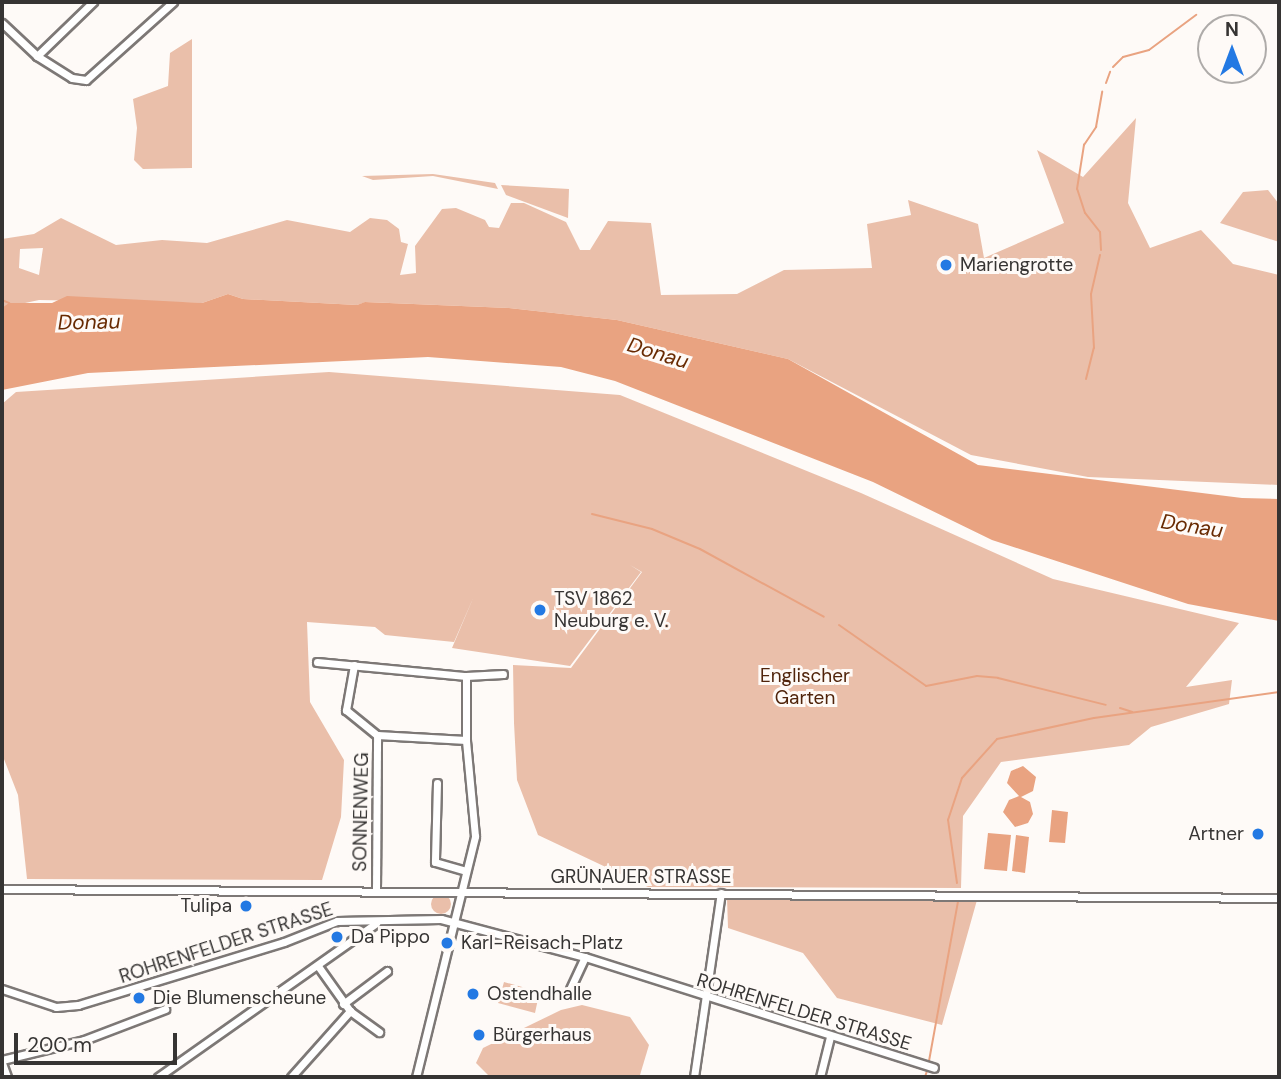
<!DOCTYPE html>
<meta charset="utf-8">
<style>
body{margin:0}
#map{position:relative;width:1281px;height:1079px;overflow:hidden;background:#fefaf7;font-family:"DM Sans",sans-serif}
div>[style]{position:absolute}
.green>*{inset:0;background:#eabfaa}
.round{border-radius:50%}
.water>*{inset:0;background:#e9a381}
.stream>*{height:2px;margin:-1px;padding:0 1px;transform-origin:1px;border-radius:1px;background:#e9a381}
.roads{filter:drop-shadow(2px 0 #7d7876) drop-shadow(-2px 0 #7d7876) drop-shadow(0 2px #7d7876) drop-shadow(0 -2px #7d7876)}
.minor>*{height:7px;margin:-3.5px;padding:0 3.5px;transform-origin:3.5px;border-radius:3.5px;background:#fff}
.dots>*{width:19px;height:19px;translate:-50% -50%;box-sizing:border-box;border:4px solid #fefaf7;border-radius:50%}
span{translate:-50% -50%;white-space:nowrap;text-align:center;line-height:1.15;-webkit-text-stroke:6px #fefaf7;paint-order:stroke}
.poi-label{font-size:19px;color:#363433}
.left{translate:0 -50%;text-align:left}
.right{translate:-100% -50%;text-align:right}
.park-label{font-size:19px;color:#50240b}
.street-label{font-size:19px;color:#363433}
.water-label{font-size:21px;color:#682a02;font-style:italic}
.frame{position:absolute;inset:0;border:4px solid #363433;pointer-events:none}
.north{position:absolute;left:1197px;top:14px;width:70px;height:70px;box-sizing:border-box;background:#fefaf7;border:2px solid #aeaba9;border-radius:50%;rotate:0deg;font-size:19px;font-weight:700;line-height:28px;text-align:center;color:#363433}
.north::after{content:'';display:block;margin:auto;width:24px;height:32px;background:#2379e3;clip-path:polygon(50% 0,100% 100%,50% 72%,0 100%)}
.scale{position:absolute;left:14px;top:1033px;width:163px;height:32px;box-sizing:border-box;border:4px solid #363433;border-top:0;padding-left:9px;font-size:21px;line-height:24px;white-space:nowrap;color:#363433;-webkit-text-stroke:5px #fefaf7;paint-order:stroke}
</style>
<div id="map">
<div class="green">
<div style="clip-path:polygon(192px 39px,192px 168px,143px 169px,134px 160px,137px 128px,133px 99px,168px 86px,170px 53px)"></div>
<div style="clip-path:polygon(evenodd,1136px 118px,1128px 203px,1150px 248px,1201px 230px,1233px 264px,1279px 275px,1279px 485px,1088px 477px,971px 455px,788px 359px,617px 320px,509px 308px,366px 302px,357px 305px,243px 299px,228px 294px,202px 303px,39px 300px,2px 308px,2px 239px,34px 234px,61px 218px,116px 245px,162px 240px,207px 243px,287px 220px,350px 232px,370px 218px,387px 220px,399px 229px,401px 242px,408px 244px,400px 275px,416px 273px,415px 246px,442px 209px,456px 208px,485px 220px,489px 227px,499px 228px,511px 203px,524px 203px,566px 222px,580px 250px,590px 250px,608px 221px,651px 223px,661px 295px,737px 294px,784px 270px,872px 268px,867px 224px,911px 215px,908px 200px,978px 224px,984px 258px,1064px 223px,1037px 150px,1083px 177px,1136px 118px,43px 248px,39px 275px,19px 268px,20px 249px,43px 248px)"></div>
<div style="clip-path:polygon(433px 174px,495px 183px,498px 189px,433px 176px,373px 180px,362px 176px)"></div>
<div style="clip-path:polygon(501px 185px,569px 189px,568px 218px,506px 195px)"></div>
<div style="clip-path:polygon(1268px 190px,1279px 204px,1279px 242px,1220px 223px,1243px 192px)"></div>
<div style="clip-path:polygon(329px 372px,620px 395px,861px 493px,1053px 579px,1239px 623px,1186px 687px,1232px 680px,1229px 704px,1151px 727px,1129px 745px,1001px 762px,963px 816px,961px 888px,648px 887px,538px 835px,517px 780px,514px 723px,513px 665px,571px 668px,642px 572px,630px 565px,641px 572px,570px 666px,452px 648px,474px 596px,454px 642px,385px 635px,375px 627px,307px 622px,310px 702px,344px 760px,341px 817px,322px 880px,27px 879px,18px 795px,2px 754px,2px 404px,16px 392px)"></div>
<div class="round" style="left:431px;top:894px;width:20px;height:20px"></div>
<div style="clip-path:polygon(727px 898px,977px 900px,942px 1025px,837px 998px,803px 953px,728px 928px)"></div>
<div style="clip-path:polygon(504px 982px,547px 994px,545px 1001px,538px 999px,535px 1013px,498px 1003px)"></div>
<div style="clip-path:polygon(582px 1005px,630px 1017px,649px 1045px,640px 1075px,490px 1077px,476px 1063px,483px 1048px,561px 1010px)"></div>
</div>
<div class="water">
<div style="clip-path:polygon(228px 294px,243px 299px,357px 305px,365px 302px,509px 308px,617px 320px,788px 359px,978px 465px,1242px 498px,1279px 499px,1279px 621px,1188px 604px,992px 540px,873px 482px,615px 381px,561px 367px,428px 357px,88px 373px,2px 390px,2px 308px,9px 303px,52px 303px,67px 296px,202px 303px)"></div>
<div style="clip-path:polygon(1023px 766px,1036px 777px,1033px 791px,1021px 797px,1030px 802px,1033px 814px,1028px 823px,1015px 827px,1003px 812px,1009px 800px,1019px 796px,1007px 783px,1011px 771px)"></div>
<div style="clip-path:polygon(1052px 810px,1068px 812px,1065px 843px,1049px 842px)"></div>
<div style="clip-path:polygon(988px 833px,1011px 835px,1007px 871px,984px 869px)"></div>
<div style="clip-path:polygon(1016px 835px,1029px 837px,1025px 873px,1012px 871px)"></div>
</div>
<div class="stream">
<div style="left:1113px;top:67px;width:14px;rotate:-45deg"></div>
<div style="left:1123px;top:57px;width:27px;rotate:-15deg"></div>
<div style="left:1149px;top:50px;width:59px;rotate:-36.7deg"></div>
<div style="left:1106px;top:83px;width:12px;rotate:-70deg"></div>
<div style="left:1101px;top:250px;width:18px;rotate:-93deg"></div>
<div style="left:1100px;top:232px;width:24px;rotate:-128deg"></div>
<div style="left:1085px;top:213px;width:25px;rotate:-108deg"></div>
<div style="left:1077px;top:189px;width:45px;rotate:-81deg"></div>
<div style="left:1084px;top:145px;width:22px;rotate:-56deg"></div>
<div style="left:1096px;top:127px;width:36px;rotate:-80deg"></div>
<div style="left:2px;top:300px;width:8px;rotate:23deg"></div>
<div style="left:1086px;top:379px;width:32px;rotate:-76deg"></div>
<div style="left:1094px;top:348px;width:54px;rotate:-93.2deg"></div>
<div style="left:1091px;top:294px;width:40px;rotate:-77deg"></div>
<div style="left:592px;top:514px;width:62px;rotate:14deg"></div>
<div style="left:652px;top:529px;width:52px;rotate:22.6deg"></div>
<div style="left:700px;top:549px;width:141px;rotate:28.7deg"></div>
<div style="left:839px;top:625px;width:106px;rotate:35deg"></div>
<div style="left:926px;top:686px;width:52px;rotate:-11.1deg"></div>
<div style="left:977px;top:676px;width:21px;rotate:5deg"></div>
<div style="left:998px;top:678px;width:111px;rotate:14deg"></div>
<div style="left:1120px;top:708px;width:13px;rotate:18deg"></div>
<div style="left:957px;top:883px;width:64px;rotate:-98.1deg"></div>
<div style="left:948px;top:820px;width:44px;rotate:-71.6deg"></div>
<div style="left:962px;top:778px;width:52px;rotate:-48.1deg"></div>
<div style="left:997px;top:739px;width:99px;rotate:-12.2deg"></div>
<div style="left:1094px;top:718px;width:187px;rotate:-8deg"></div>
<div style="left:929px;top:1061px;width:162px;rotate:-79.7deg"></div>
<div style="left:925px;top:1077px;width:6px;rotate:-72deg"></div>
</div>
<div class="roads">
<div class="minor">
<div style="left:2px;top:23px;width:48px;rotate:43.3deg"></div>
<div style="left:37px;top:56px;width:41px;rotate:32.2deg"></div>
<div style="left:72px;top:78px;width:14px;rotate:8deg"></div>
<div style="left:86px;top:80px;width:117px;rotate:-41.9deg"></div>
<div style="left:37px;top:56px;width:78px;rotate:-44deg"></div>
<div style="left:317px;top:662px;width:150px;rotate:5.4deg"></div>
<div style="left:466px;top:676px;width:37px;rotate:-3deg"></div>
<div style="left:354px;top:665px;width:46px;rotate:100.1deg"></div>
<div style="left:346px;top:710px;width:40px;rotate:39deg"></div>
<div style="left:377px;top:735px;width:89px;rotate:3.2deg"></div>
<div style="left:437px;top:783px;width:79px;rotate:91.5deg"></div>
<div style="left:435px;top:862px;width:32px;rotate:16deg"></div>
<div style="left:2px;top:889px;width:1277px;rotate:0.4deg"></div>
<div style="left:376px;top:890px;width:155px;rotate:-89.6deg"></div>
<div style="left:318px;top:966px;width:55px;rotate:54.6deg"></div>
<div style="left:350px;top:1011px;width:36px;rotate:36deg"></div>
<div style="left:2px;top:989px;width:57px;rotate:18.4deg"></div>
<div style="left:56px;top:1007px;width:22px;rotate:-5deg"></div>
<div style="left:78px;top:1005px;width:215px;rotate:-17deg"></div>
<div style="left:284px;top:942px;width:57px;rotate:-21.6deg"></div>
<div style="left:337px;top:921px;width:104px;rotate:-1.1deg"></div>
<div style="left:441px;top:919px;width:149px;rotate:14.8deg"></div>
<div style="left:585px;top:957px;width:366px;rotate:17.6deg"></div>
<div style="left:570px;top:989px;width:35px;rotate:-65deg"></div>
<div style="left:343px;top:1004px;width:55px;rotate:-36.9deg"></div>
<div style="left:2px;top:1060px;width:84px;rotate:-13.7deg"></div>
<div style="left:84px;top:1040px;width:87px;rotate:-20.9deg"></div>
<div style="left:2px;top:1063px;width:15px;rotate:70deg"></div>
<div style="left:158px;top:1077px;width:267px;rotate:-35.2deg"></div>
<div style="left:291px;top:1077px;width:89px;rotate:-48.2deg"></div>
<div style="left:416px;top:1077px;width:248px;rotate:-76.2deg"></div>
<div style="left:475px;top:836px;width:96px;rotate:-95.4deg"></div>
<div style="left:466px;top:740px;width:64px;rotate:-90deg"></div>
<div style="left:694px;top:1077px;width:186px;rotate:-81.7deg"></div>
<div style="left:820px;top:1077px;width:41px;rotate:-76deg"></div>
</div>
</div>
<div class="dots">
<div style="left:946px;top:265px;background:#2379e3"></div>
<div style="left:540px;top:610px;background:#2379e3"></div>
<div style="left:1258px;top:834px;background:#2379e3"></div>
<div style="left:246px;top:906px;background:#2379e3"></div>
<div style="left:337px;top:937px;background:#2379e3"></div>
<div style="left:447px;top:943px;background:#2379e3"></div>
<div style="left:473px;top:994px;background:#2379e3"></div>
<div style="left:139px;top:998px;background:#2379e3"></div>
<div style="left:479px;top:1035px;background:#2379e3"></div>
</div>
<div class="poi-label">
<span class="left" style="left:960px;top:265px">Mariengrotte</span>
<span class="left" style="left:554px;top:610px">TSV 1862<br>Neuburg e. V.</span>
<span class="right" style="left:1244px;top:834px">Artner</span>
<span class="right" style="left:232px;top:906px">Tulipa</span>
<span class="left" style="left:351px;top:937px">Da Pippo</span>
<span class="left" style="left:461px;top:943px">Karl-Reisach-Platz</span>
<span class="left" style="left:487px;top:994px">Ostendhalle</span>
<span class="left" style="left:153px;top:998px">Die Blumenscheune</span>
<span class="left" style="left:493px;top:1035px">Bürgerhaus</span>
</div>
<div class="park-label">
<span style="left:805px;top:687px">Englischer<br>Garten</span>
</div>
<div class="street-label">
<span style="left:361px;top:812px;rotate:-89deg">SONNENWEG</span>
<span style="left:641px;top:877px">GRÜNAUER STRASSE</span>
<span style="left:226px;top:943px;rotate:-18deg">ROHRENFELDER STRASSE</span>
<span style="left:804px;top:1012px;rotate:17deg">ROHRENFELDER STRASSE</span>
</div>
<div class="water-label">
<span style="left:89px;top:322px;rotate:-1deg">Donau</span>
<span style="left:658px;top:353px;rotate:17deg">Donau</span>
<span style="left:1192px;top:526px;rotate:9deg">Donau</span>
</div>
<div class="frame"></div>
<div class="north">N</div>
<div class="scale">200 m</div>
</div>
